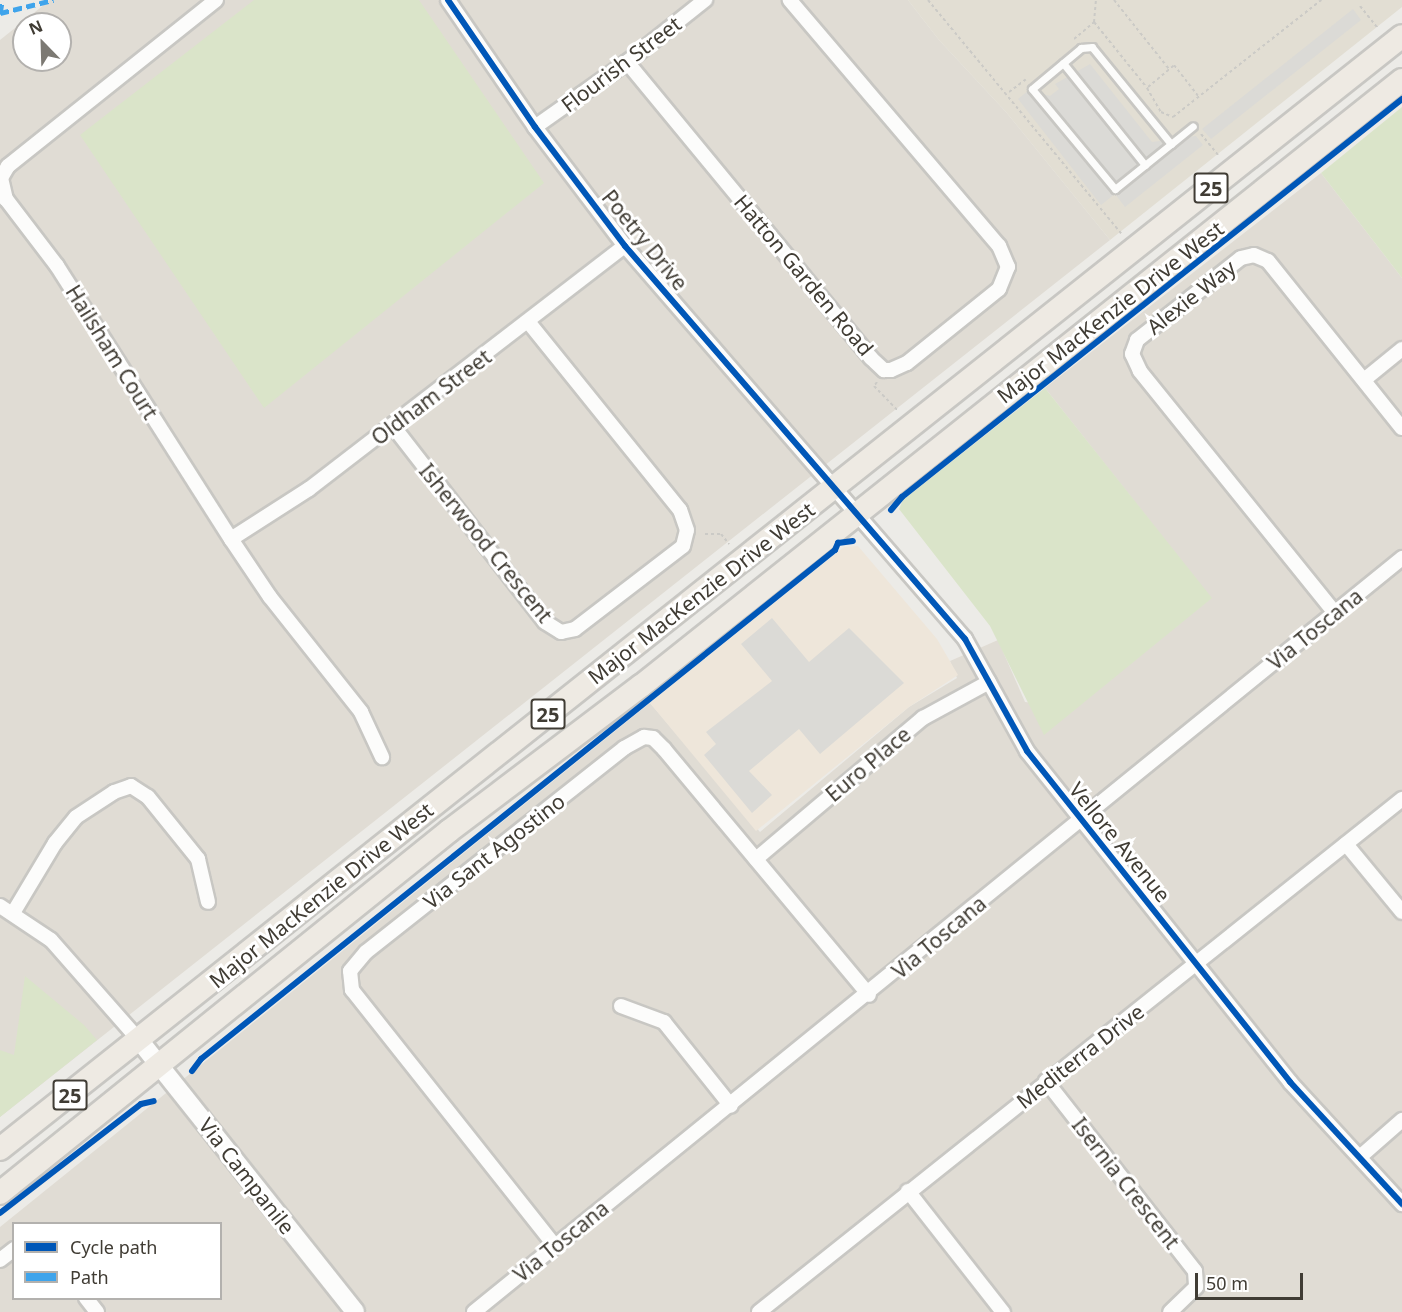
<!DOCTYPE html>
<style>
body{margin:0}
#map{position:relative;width:1402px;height:1312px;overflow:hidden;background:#ecebe7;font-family:"Noto Sans",sans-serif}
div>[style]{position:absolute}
.residential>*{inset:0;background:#e0dcd4}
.commercial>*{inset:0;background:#eee6da}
.education>*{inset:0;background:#e2ded3}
.green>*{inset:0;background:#dae4c9}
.parking>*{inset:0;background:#dbdad6}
.path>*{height:2px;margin-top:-1px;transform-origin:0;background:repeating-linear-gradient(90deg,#cbcac6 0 3px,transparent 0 6px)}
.roads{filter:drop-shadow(2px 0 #c8c7c3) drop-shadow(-2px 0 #c8c7c3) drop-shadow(0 2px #c8c7c3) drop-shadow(0 -2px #c8c7c3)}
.service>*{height:7px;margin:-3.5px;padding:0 3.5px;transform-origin:3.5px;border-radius:3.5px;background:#fcfcfb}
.minor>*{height:14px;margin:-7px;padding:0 7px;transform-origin:7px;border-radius:7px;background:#fcfcfb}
.tertiary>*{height:18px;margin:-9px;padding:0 9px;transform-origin:9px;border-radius:9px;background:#fcfcfb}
.primary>*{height:22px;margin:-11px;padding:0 11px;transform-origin:11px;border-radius:11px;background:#eeeae3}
.quiet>*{height:4.5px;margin-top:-2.25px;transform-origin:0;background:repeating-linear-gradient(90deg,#3fa4eb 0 9px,transparent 0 13.5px)}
.cycleway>*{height:6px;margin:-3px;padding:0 3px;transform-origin:3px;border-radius:3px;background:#0057b8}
span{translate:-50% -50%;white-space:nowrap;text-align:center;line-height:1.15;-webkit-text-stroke:6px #fff;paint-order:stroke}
.shield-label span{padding:2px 4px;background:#fff;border:2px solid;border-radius:4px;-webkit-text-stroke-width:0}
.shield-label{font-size:20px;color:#403c34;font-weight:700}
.street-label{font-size:21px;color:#403c34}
.legend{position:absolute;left:12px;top:1222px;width:210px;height:78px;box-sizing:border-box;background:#fff;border:2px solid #b3b1ae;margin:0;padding:8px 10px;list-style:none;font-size:18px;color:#403c34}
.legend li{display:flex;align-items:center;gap:12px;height:30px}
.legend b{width:30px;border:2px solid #b3b1ae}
.north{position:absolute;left:12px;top:12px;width:60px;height:60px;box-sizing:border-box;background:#fff;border:2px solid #b3b1ae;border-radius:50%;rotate:337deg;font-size:16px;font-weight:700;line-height:24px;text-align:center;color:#403c34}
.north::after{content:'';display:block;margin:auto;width:21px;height:27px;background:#7c7973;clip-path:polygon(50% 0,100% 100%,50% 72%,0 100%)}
.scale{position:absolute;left:1195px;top:1273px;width:108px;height:27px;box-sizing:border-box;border:3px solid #403c34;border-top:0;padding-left:8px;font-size:18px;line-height:21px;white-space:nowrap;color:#403c34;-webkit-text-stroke:4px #fff;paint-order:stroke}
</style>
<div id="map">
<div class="residential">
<div style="clip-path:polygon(evenodd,50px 0,908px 0,939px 40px,1006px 112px,1110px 240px,0 1117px,0 40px,50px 0,24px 24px,60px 24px,60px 60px,24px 60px,24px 24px)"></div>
<div style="clip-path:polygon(evenodd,1321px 173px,1402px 278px,1402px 1312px,0 1312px,0 1227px,650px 703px,760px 832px,909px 707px,957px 678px,950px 661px,998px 640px,1025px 702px,1076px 708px,1211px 598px,1045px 388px,1321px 173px,14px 1224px,220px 1224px,220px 1298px,14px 1298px,14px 1224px)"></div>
</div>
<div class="commercial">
<div style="clip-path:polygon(858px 546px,937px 639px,958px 675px,909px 707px,756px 831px,650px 703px,844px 547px)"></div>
</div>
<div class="education">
<div style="clip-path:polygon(908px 0,1402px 0,1402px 7px,1110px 240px,1006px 112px,939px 40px)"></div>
</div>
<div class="green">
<div style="clip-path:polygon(254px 0,419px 0,544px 183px,264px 408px,80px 135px)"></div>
<div style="clip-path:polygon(1402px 107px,1402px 278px,1321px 173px)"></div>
<div style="clip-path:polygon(1045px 388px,1212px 598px,1044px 735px,990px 626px,899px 509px,903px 500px)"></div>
<div style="clip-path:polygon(25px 976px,84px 1025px,97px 1040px,0 1117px,0 1050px,14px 1055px)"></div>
</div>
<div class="parking">
<div style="clip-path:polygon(1353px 9px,1361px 20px,1211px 139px,1202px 129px)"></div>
<div style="clip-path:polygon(1090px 64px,1152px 142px,1196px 136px,1203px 145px,1125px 207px,1115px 194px,1101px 205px,1018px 99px,1029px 90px,1050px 96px,1059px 89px,1055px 84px)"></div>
<div style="clip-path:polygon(772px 618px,809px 662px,849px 628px,904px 683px,820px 754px,799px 729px,749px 771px,772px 795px,752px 813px,704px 755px,716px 744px,706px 732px,772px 681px,741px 644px)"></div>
</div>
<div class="path">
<div style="left:928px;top:0;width:303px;rotate:50.4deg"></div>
<div style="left:1114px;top:0;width:88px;rotate:51.4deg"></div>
<div style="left:1360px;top:6px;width:28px;rotate:51deg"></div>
<div style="left:1094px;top:22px;width:85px;rotate:51.2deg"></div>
<div style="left:1147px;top:88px;width:28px;rotate:60deg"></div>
<div style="left:1161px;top:112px;width:13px;rotate:23deg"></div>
<div style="left:1173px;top:117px;width:189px;rotate:-38.3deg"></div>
<div style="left:1074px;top:39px;width:26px;rotate:-40deg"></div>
<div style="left:1094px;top:22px;width:22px;rotate:-85deg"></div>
<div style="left:1148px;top:87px;width:34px;rotate:-40deg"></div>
<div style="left:1174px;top:65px;width:41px;rotate:52deg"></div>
<div style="left:1009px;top:92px;width:21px;rotate:-37deg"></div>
<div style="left:1201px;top:134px;width:27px;rotate:51deg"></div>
<div style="left:877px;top:382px;width:5px;rotate:127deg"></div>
<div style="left:874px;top:386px;width:35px;rotate:46deg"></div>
<div style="left:705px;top:534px;width:16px"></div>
<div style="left:721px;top:534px;width:13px;rotate:51deg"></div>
</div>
<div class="roads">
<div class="service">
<div style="left:1063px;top:63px;width:131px;rotate:51.2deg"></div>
<div style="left:1171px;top:144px;width:125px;rotate:-129.2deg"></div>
<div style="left:1092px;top:47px;width:11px;rotate:175deg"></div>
<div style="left:1081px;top:48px;width:64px;rotate:140.1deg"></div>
<div style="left:1032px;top:89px;width:130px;rotate:50.3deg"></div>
<div style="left:1115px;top:189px;width:72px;rotate:-38.8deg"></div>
<div style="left:1171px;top:144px;width:28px;rotate:-39deg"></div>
</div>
<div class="minor">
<div style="left:216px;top:0;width:266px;rotate:141.4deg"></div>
<div style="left:8px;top:166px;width:14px;rotate:120deg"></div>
<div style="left:1px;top:178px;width:22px;rotate:77deg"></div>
<div style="left:6px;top:199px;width:84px;rotate:52.7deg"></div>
<div style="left:57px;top:266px;width:324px;rotate:57.5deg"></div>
<div style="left:231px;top:539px;width:70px;rotate:56.1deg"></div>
<div style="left:270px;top:597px;width:147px;rotate:51.6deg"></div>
<div style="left:361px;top:712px;width:50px;rotate:65deg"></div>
<div style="left:448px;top:0;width:154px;rotate:55.6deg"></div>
<div style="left:535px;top:127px;width:149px;rotate:52.9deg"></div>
<div style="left:625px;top:246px;width:520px;rotate:49.14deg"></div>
<div style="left:965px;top:639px;width:128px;rotate:61deg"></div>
<div style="left:1027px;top:751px;width:423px;rotate:51.5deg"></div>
<div style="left:1290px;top:1082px;width:166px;rotate:47.4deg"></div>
<div style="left:627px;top:62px;width:384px;rotate:50.5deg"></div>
<div style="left:871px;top:358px;width:18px;rotate:43deg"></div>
<div style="left:884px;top:370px;width:7px"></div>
<div style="left:891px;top:370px;width:17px;rotate:-24deg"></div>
<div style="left:907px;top:363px;width:118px;rotate:-38.8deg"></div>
<div style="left:999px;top:289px;width:24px;rotate:-68deg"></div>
<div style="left:1008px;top:267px;width:23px;rotate:-113deg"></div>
<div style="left:999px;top:246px;width:323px;rotate:-130.4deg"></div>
<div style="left:535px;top:127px;width:113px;rotate:-35.2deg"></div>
<div style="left:627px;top:62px;width:100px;rotate:-38.5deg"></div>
<div style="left:1364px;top:380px;width:49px;rotate:-39.2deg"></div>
<div style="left:393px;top:426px;width:248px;rotate:52.2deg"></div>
<div style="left:545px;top:622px;width:19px;rotate:32deg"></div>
<div style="left:561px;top:632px;width:14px;rotate:-12deg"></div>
<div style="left:575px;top:629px;width:136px;rotate:-37.5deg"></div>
<div style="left:683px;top:546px;width:16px;rotate:-76deg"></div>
<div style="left:687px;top:530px;width:21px;rotate:-109deg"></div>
<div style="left:680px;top:510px;width:240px;rotate:-128.9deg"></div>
<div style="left:231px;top:539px;width:93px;rotate:-32.7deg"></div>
<div style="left:309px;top:489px;width:399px;rotate:-37.6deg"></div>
<div style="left:1335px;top:613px;width:311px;rotate:-128.9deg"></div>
<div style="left:1140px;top:371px;width:19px;rotate:-115deg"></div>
<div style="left:1132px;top:354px;width:15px;rotate:-70deg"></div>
<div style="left:1137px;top:340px;width:132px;rotate:-38.3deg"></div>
<div style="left:1241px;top:258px;width:13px;rotate:-13deg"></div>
<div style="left:1254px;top:255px;width:15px;rotate:23deg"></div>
<div style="left:1268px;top:261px;width:214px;rotate:51.3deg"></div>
<div style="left:1346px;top:844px;width:88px;rotate:50.5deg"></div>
<div style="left:756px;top:859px;width:219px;rotate:-40.2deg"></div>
<div style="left:923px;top:718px;width:75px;rotate:-28.6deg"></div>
<div style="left:0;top:906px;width:61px;rotate:33.7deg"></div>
<div style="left:51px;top:940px;width:133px;rotate:48.7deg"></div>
<div style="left:13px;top:913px;width:82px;rotate:-59deg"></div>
<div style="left:55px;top:843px;width:33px;rotate:-51deg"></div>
<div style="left:76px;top:817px;width:45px;rotate:-33.3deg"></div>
<div style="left:114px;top:792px;width:18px;rotate:-19deg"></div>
<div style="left:131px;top:786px;width:20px;rotate:33deg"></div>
<div style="left:148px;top:797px;width:80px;rotate:51.1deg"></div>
<div style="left:198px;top:859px;width:44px;rotate:76.9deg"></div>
<div style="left:621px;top:1006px;width:46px;rotate:20.4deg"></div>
<div style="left:664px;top:1022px;width:107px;rotate:51.4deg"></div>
<div style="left:1046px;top:1081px;width:241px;rotate:51.9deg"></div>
<div style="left:1195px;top:1271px;width:16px;rotate:86deg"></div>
<div style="left:1196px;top:1287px;width:36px;rotate:136deg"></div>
<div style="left:1361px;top:1156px;width:55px;rotate:-41.3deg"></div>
<div style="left:908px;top:1191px;width:154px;rotate:51.9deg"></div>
<div style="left:555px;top:1246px;width:327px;rotate:-128.4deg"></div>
<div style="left:352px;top:990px;width:19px;rotate:-96deg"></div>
<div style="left:350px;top:971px;width:25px;rotate:-50deg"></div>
<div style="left:366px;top:952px;width:329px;rotate:-38.3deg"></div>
<div style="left:624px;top:748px;width:23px;rotate:-29deg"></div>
<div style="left:644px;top:737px;width:9px;rotate:6deg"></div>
<div style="left:653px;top:738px;width:16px;rotate:45deg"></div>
<div style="left:664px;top:749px;width:320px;rotate:50.2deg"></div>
<div style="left:0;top:1260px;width:18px;rotate:-38deg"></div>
<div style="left:86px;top:1298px;width:18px;rotate:52deg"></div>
<div style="left:474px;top:1312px;width:1196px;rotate:-39.09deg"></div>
<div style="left:759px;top:1312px;width:823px;rotate:-38.58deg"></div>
</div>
<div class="tertiary">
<div style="left:139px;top:1040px;width:347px;rotate:51.5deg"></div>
</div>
<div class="primary">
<div style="left:0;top:1149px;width:1790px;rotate:-38.44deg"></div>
<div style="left:0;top:1193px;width:577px;rotate:-38.88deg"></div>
<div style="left:449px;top:831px;width:241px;rotate:-37.1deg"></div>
<div style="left:641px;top:686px;width:973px;rotate:-38.53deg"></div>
</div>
</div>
<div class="quiet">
<div style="left:0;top:13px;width:55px;rotate:-13.8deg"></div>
<div style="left:0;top:13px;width:13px;rotate:-81deg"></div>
</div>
<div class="cycleway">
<div style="left:448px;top:0;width:154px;rotate:55.6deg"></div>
<div style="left:535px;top:127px;width:149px;rotate:52.9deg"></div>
<div style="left:625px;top:246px;width:520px;rotate:49.14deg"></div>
<div style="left:965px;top:639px;width:128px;rotate:61deg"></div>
<div style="left:1027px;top:751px;width:423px;rotate:51.5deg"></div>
<div style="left:1290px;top:1082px;width:166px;rotate:47.4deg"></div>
<div style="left:891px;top:510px;width:17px;rotate:-50deg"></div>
<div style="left:902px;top:497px;width:639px;rotate:-38.52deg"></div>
<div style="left:192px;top:1071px;width:15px;rotate:-53deg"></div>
<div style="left:201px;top:1059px;width:813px;rotate:-38.76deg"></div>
<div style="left:835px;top:550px;width:8px;rotate:-67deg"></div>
<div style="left:838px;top:543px;width:15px;rotate:-8deg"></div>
<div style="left:0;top:1213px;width:178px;rotate:-37.7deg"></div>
<div style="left:141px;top:1104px;width:13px;rotate:-13deg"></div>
</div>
<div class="shield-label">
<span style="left:1211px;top:188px">25</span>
<span style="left:548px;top:714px">25</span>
<span style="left:70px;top:1095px">25</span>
</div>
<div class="street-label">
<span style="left:621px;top:64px;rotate:-37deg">Flourish Street</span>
<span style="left:645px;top:240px;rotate:51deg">Poetry Drive</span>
<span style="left:804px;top:275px;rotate:50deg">Hatton Garden Road</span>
<span style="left:1191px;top:297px;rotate:-38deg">Alexie Way</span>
<span style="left:1110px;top:312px;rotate:-38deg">Major MacKenzie Drive West</span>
<span style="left:112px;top:352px;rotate:58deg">Hailsham Court</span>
<span style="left:431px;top:397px;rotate:-37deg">Oldham Street</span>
<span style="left:486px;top:543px;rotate:51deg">Isherwood Crescent</span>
<span style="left:701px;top:593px;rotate:-38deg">Major MacKenzie Drive West</span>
<span style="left:1315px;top:629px;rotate:-39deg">Via Toscana</span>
<span style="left:868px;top:764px;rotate:-40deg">Euro Place</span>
<span style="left:1120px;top:842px;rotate:51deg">Vellore Avenue</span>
<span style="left:494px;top:851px;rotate:-38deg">Via Sant Agostino</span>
<span style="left:321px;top:895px;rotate:-39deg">Major MacKenzie Drive West</span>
<span style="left:939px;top:937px;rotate:-40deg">Via Toscana</span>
<span style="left:1080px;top:1056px;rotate:-38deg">Mediterra Drive</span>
<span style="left:247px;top:1176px;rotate:52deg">Via Campanile</span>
<span style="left:1126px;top:1183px;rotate:52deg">Isernia Crescent</span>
<span style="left:561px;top:1241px;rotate:-39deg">Via Toscana</span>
</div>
<ul class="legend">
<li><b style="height:8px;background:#0057b8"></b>Cycle path</li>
<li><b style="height:8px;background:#3fa4eb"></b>Path</li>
</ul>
<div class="north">N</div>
<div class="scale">50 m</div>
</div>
